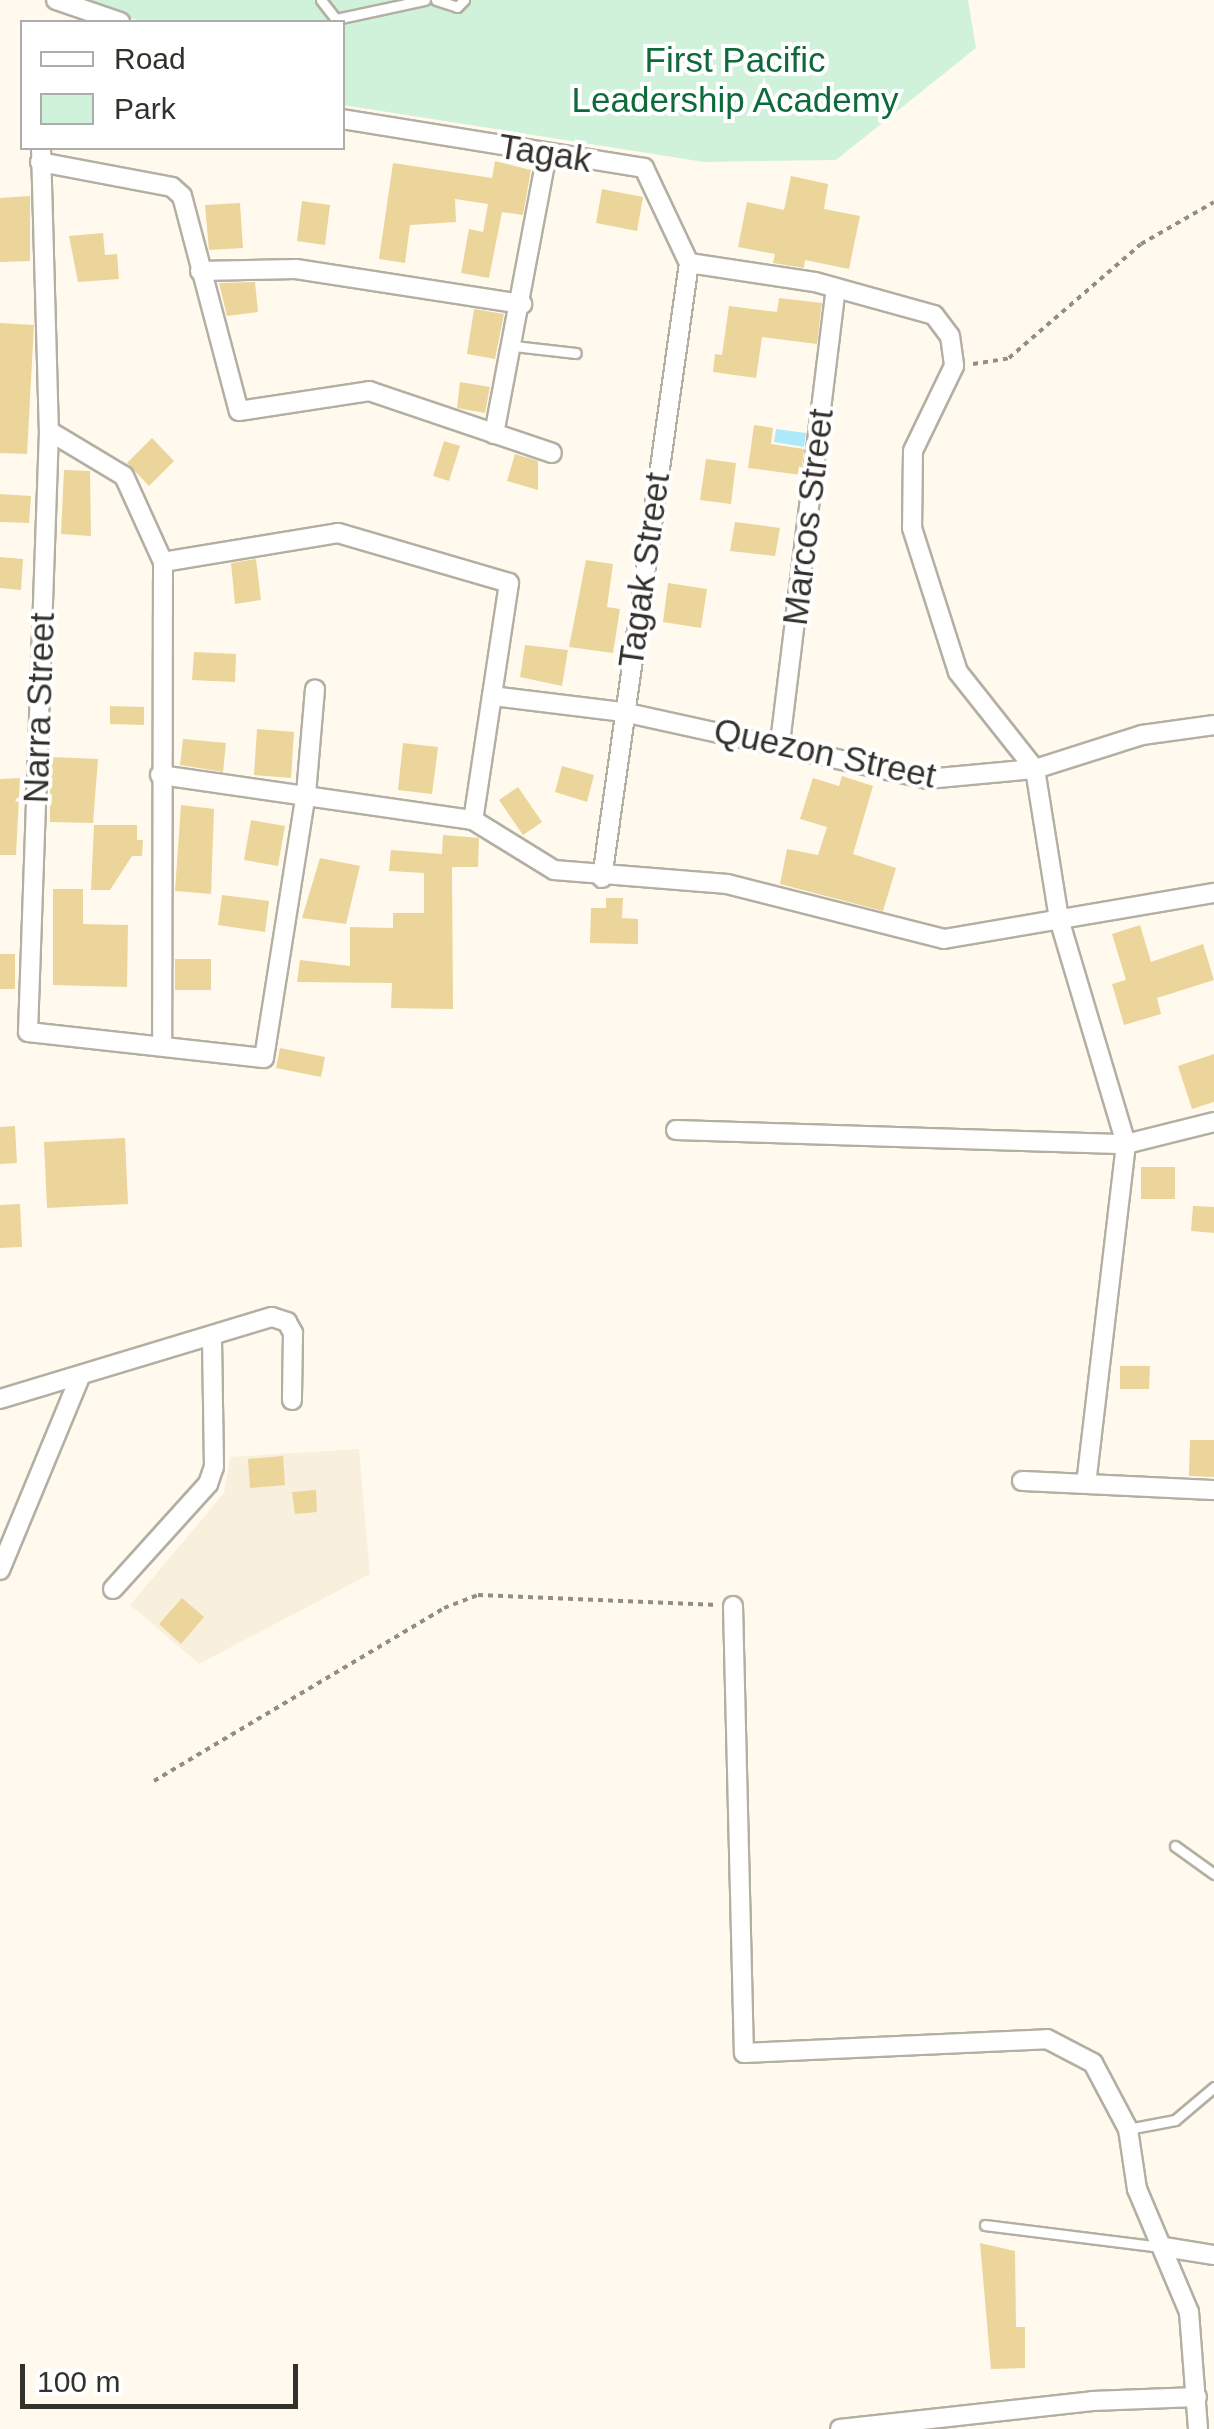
<!DOCTYPE html>
<style>
body{margin:0}
#map{position:relative;width:1214px;height:2429px;overflow:hidden;background:#fffaed;font-family:Arial,sans-serif}
div>[style]{position:absolute}
.built>*{inset:0;background:#f8f0dc}
.green>*{inset:0;background:#d0f2da}
.water>*{inset:0;background:#afeafb}
.building>*{inset:0;background:#ecd59b}
.path>*{height:4px;margin-top:-2px;transform-origin:0;background:repeating-linear-gradient(90deg,#918e85 0 5px,transparent 0 10px)}
.roads{filter:drop-shadow(2px 0 #b4afa3) drop-shadow(-2px 0 #b4afa3) drop-shadow(0 2px #b4afa3) drop-shadow(0 -2px #b4afa3)}
.service>*{height:9px;margin:-4.5px;padding:0 4.5px;transform-origin:4.5px;border-radius:4.5px;background:#fff}
.minor>*{height:18px;margin:-9px;padding:0 9px;transform-origin:9px;border-radius:9px;background:#fff}
span{translate:-50% -50%;white-space:nowrap;text-align:center;line-height:1.15;-webkit-text-stroke:8px #fff;paint-order:stroke}
.park-label{font-size:35px;color:#0e693b}
.street-label{font-size:35px;color:#33312c}
.legend{position:absolute;left:20px;top:20px;width:325px;height:130px;box-sizing:border-box;background:#fff;border:2px solid #adadab;margin:0;padding:12px 18px;list-style:none;font-size:30px;color:#33312c}
.legend li{display:flex;align-items:center;gap:20px;height:50px}
.legend b{width:50px;border:2px solid #adadab}
.scale{position:absolute;left:20px;top:2364px;width:278px;height:45px;box-sizing:border-box;border:5px solid #33312c;border-top:0;padding-left:12px;font-size:30px;line-height:35px;white-space:nowrap;color:#33312c;-webkit-text-stroke:8px #fff;paint-order:stroke}
</style>
<div id="map">
<div class="built">
<div style="clip-path:polygon(359px 1449px,370px 1574px,199px 1664px,130px 1605px,224px 1493px,230px 1457px)"></div>
</div>
<div class="green">
<div style="clip-path:polygon(60px 0,968px 0,976px 48px,836px 160px,704px 162px,343px 105px,342px 22px,146px 22px)"></div>
</div>
<div class="water">
<div style="clip-path:polygon(776px 429px,806px 433px,804px 447px,774px 442px)"></div>
</div>
<div class="building">
<div style="clip-path:polygon(495px 161px,531px 170px,523px 215px,502px 212px,489px 278px,461px 273px,469px 229px,483px 232px,488px 204px,455px 199px,456px 222px,410px 225px,405px 263px,379px 259px,393px 163px,492px 178px)"></div>
<div style="clip-path:polygon(791px 176px,828px 184px,824px 209px,860px 216px,849px 269px,805px 260px,804px 268px,773px 263px,775px 254px,738px 247px,747px 202px,784px 210px)"></div>
<div style="clip-path:polygon(602px 189px,643px 197px,637px 231px,596px 223px)"></div>
<div style="clip-path:polygon(30px 196px,30px 261px,0 262px,0 198px)"></div>
<div style="clip-path:polygon(302px 201px,330px 205px,325px 245px,297px 241px)"></div>
<div style="clip-path:polygon(240px 203px,243px 248px,209px 250px,205px 205px)"></div>
<div style="clip-path:polygon(103px 233px,105px 255px,117px 254px,119px 279px,78px 282px,69px 236px)"></div>
<div style="clip-path:polygon(255px 282px,258px 312px,227px 316px,219px 283px)"></div>
<div style="clip-path:polygon(779px 298px,822px 303px,817px 344px,762px 337px,756px 378px,713px 372px,715px 354px,722px 355px,729px 306px,777px 312px)"></div>
<div style="clip-path:polygon(474px 309px,504px 314px,495px 359px,467px 354px)"></div>
<div style="clip-path:polygon(0 323px,34px 325px,27px 454px,0 453px)"></div>
<div style="clip-path:polygon(460px 382px,490px 387px,485px 413px,457px 408px)"></div>
<div style="clip-path:polygon(754px 425px,773px 428px,771px 444px,804px 449px,801px 475px,748px 468px)"></div>
<div style="clip-path:polygon(152px 438px,174px 461px,149px 486px,127px 463px)"></div>
<div style="clip-path:polygon(444px 441px,460px 446px,449px 481px,433px 476px)"></div>
<div style="clip-path:polygon(515px 454px,538px 461px,538px 490px,507px 481px)"></div>
<div style="clip-path:polygon(706px 459px,736px 463px,731px 504px,700px 500px)"></div>
<div style="clip-path:polygon(64px 470px,90px 471px,91px 536px,61px 534px)"></div>
<div style="clip-path:polygon(0 494px,31px 496px,29px 523px,0 522px)"></div>
<div style="clip-path:polygon(735px 522px,780px 528px,775px 556px,730px 551px)"></div>
<div style="clip-path:polygon(0 557px,23px 559px,21px 590px,0 588px)"></div>
<div style="clip-path:polygon(256px 559px,261px 600px,235px 604px,231px 563px)"></div>
<div style="clip-path:polygon(586px 560px,613px 564px,607px 607px,620px 609px,613px 653px,569px 647px)"></div>
<div style="clip-path:polygon(668px 583px,707px 589px,701px 628px,663px 622px)"></div>
<div style="clip-path:polygon(525px 645px,568px 650px,562px 686px,520px 677px)"></div>
<div style="clip-path:polygon(194px 652px,236px 654px,235px 682px,192px 680px)"></div>
<div style="clip-path:polygon(110px 706px,144px 707px,144px 725px,110px 724px)"></div>
<div style="clip-path:polygon(257px 729px,294px 732px,291px 778px,254px 775px)"></div>
<div style="clip-path:polygon(183px 739px,226px 743px,223px 772px,180px 765px)"></div>
<div style="clip-path:polygon(403px 743px,438px 747px,432px 794px,398px 790px)"></div>
<div style="clip-path:polygon(50px 757px,98px 759px,93px 823px,50px 822px)"></div>
<div style="clip-path:polygon(562px 766px,594px 775px,587px 802px,555px 792px)"></div>
<div style="clip-path:polygon(842px 776px,873px 786px,853px 854px,896px 868px,883px 911px,780px 884px,787px 849px,818px 855px,827px 827px,800px 819px,813px 778px,839px 786px)"></div>
<div style="clip-path:polygon(20px 778px,16px 855px,0 855px,0 779px)"></div>
<div style="clip-path:polygon(518px 787px,542px 822px,523px 835px,499px 800px)"></div>
<div style="clip-path:polygon(181px 805px,214px 809px,211px 894px,175px 891px)"></div>
<div style="clip-path:polygon(251px 820px,285px 826px,278px 866px,244px 860px)"></div>
<div style="clip-path:polygon(94px 825px,137px 825px,137px 840px,143px 840px,142px 856px,132px 856px,110px 890px,91px 890px)"></div>
<div style="clip-path:polygon(443px 835px,479px 838px,478px 867px,452px 867px,453px 1009px,391px 1008px,392px 983px,297px 982px,300px 960px,350px 966px,350px 927px,393px 928px,393px 913px,424px 913px,424px 873px,389px 871px,391px 850px,442px 854px)"></div>
<div style="clip-path:polygon(320px 858px,360px 866px,346px 924px,302px 918px)"></div>
<div style="clip-path:polygon(53px 889px,83px 889px,83px 924px,128px 925px,127px 987px,53px 985px)"></div>
<div style="clip-path:polygon(222px 895px,269px 901px,265px 932px,218px 925px)"></div>
<div style="clip-path:polygon(606px 898px,623px 898px,622px 918px,638px 919px,638px 944px,590px 943px,591px 908px,606px 908px)"></div>
<div style="clip-path:polygon(1140px 925px,1151px 962px,1203px 944px,1214px 980px,1157px 998px,1161px 1014px,1124px 1025px,1112px 984px,1126px 980px,1112px 934px)"></div>
<div style="clip-path:polygon(0 954px,15px 954px,15px 989px,0 989px)"></div>
<div style="clip-path:polygon(175px 959px,211px 959px,211px 990px,175px 990px)"></div>
<div style="clip-path:polygon(280px 1048px,325px 1057px,321px 1077px,276px 1068px)"></div>
<div style="clip-path:polygon(1214px 1054px,1214px 1102px,1192px 1109px,1178px 1066px)"></div>
<div style="clip-path:polygon(15px 1126px,17px 1163px,0 1164px,0 1127px)"></div>
<div style="clip-path:polygon(125px 1138px,128px 1204px,47px 1208px,44px 1142px)"></div>
<div style="clip-path:polygon(1141px 1167px,1175px 1167px,1175px 1199px,1141px 1199px)"></div>
<div style="clip-path:polygon(20px 1204px,22px 1247px,0 1248px,0 1205px)"></div>
<div style="clip-path:polygon(1193px 1206px,1214px 1207px,1214px 1233px,1191px 1231px)"></div>
<div style="clip-path:polygon(1120px 1366px,1150px 1366px,1149px 1389px,1120px 1389px)"></div>
<div style="clip-path:polygon(1190px 1440px,1214px 1440px,1214px 1477px,1189px 1476px)"></div>
<div style="clip-path:polygon(283px 1456px,285px 1485px,250px 1488px,248px 1459px)"></div>
<div style="clip-path:polygon(316px 1490px,317px 1512px,295px 1514px,292px 1492px)"></div>
<div style="clip-path:polygon(182px 1598px,204px 1617px,181px 1644px,159px 1624px)"></div>
<div style="clip-path:polygon(980px 2243px,1015px 2251px,1016px 2327px,1025px 2327px,1025px 2368px,991px 2369px)"></div>
</div>
<div class="path">
<div style="left:973px;top:364px;width:36px;rotate:-9deg"></div>
<div style="left:1009px;top:358px;width:174px;rotate:-40.8deg"></div>
<div style="left:1141px;top:244px;width:84px;rotate:-29.9deg"></div>
<div style="left:154px;top:1781px;width:338px;rotate:-30.8deg"></div>
<div style="left:444px;top:1608px;width:36px;rotate:-21deg"></div>
<div style="left:478px;top:1595px;width:240px;rotate:2.4deg"></div>
</div>
<div class="roads">
<div class="service">
<div style="left:321px;top:0;width:24px;rotate:52deg"></div>
<div style="left:336px;top:19px;width:91px;rotate:-12.1deg"></div>
<div style="left:436px;top:0;width:22px;rotate:18deg"></div>
<div style="left:457px;top:7px;width:10px;rotate:-45deg"></div>
<div style="left:514px;top:346px;width:62px;rotate:6.4deg"></div>
<div style="left:1175px;top:1846px;width:48px;rotate:35.7deg"></div>
<div style="left:1128px;top:2129px;width:48px;rotate:-10.8deg"></div>
<div style="left:1175px;top:2120px;width:51px;rotate:-40.2deg"></div>
<div style="left:985px;top:2225px;width:177px;rotate:7.1deg"></div>
</div>
<div class="minor">
<div style="left:56px;top:0;width:68px;rotate:19deg"></div>
<div style="left:342px;top:119px;width:306px;rotate:9.2deg"></div>
<div style="left:644px;top:168px;width:105px;rotate:64.7deg"></div>
<div style="left:41px;top:148px;width:283px;rotate:88.4deg"></div>
<div style="left:49px;top:431px;width:601px;rotate:92deg"></div>
<div style="left:28px;top:1032px;width:237px;rotate:6.3deg"></div>
<div style="left:264px;top:1058px;width:267px;rotate:-81deg"></div>
<div style="left:306px;top:794px;width:105px;rotate:-85.1deg"></div>
<div style="left:40px;top:162px;width:134px;rotate:10.7deg"></div>
<div style="left:172px;top:187px;width:13px;rotate:42deg"></div>
<div style="left:182px;top:196px;width:222px;rotate:75.2deg"></div>
<div style="left:239px;top:411px;width:132px;rotate:-8.7deg"></div>
<div style="left:369px;top:391px;width:193px;rotate:18.7deg"></div>
<div style="left:689px;top:263px;width:127px;rotate:8.6deg"></div>
<div style="left:815px;top:282px;width:123px;rotate:15.5deg"></div>
<div style="left:934px;top:315px;width:26px;rotate:53deg"></div>
<div style="left:950px;top:336px;width:30px;rotate:82deg"></div>
<div style="left:954px;top:366px;width:94px;rotate:115.8deg"></div>
<div style="left:913px;top:451px;width:77px;rotate:90.7deg"></div>
<div style="left:912px;top:528px;width:151px;rotate:72.3deg"></div>
<div style="left:958px;top:672px;width:124px;rotate:51.6deg"></div>
<div style="left:1035px;top:769px;width:152px;rotate:80.9deg"></div>
<div style="left:1059px;top:919px;width:235px;rotate:73.4deg"></div>
<div style="left:1126px;top:1144px;width:342px;rotate:96.7deg"></div>
<div style="left:200px;top:271px;width:96px;rotate:-1.2deg"></div>
<div style="left:296px;top:269px;width:229px;rotate:8.8deg"></div>
<div style="left:49px;top:431px;width:87px;rotate:31deg"></div>
<div style="left:124px;top:476px;width:94px;rotate:65.6deg"></div>
<div style="left:163px;top:562px;width:484px;rotate:90.1deg"></div>
<div style="left:494px;top:434px;width:286px;rotate:-79.3deg"></div>
<div style="left:163px;top:562px;width:177px;rotate:-9.4deg"></div>
<div style="left:338px;top:533px;width:178px;rotate:16.3deg"></div>
<div style="left:509px;top:583px;width:240px;rotate:98.6deg"></div>
<div style="left:473px;top:820px;width:95px;rotate:31.7deg"></div>
<div style="left:554px;top:870px;width:174px;rotate:4.6deg"></div>
<div style="left:727px;top:884px;width:224px;rotate:14.2deg"></div>
<div style="left:944px;top:939px;width:274px;rotate:-9.7deg"></div>
<div style="left:492px;top:696px;width:132px;rotate:7deg"></div>
<div style="left:623px;top:712px;width:311px;rotate:12.4deg"></div>
<div style="left:927px;top:779px;width:108px;rotate:-5.3deg"></div>
<div style="left:1035px;top:769px;width:112px;rotate:-17.6deg"></div>
<div style="left:1142px;top:735px;width:73px;rotate:-7.9deg"></div>
<div style="left:780px;top:743px;width:456px;rotate:-83deg"></div>
<div style="left:160px;top:775px;width:316px;rotate:8.2deg"></div>
<div style="left:602px;top:878px;width:621px;rotate:-81.95deg"></div>
<div style="left:676px;top:1130px;width:450px;rotate:1.8deg"></div>
<div style="left:1126px;top:1144px;width:91px;rotate:-14deg"></div>
<div style="left:0;top:1399px;width:284px;rotate:-16.8deg"></div>
<div style="left:272px;top:1317px;width:16px;rotate:18deg"></div>
<div style="left:287px;top:1322px;width:13px;rotate:61deg"></div>
<div style="left:293px;top:1333px;width:67px;rotate:90.9deg"></div>
<div style="left:1022px;top:1481px;width:192px;rotate:2.7deg"></div>
<div style="left:0;top:1570px;width:207px;rotate:-67.5deg"></div>
<div style="left:113px;top:1589px;width:142px;rotate:-47.9deg"></div>
<div style="left:208px;top:1484px;width:18px;rotate:-71deg"></div>
<div style="left:214px;top:1467px;width:129px;rotate:-90.9deg"></div>
<div style="left:733px;top:1606px;width:447px;rotate:88.6deg"></div>
<div style="left:744px;top:2053px;width:303px;rotate:-2.6deg"></div>
<div style="left:1047px;top:2039px;width:52px;rotate:27.6deg"></div>
<div style="left:1093px;top:2063px;width:75px;rotate:62.1deg"></div>
<div style="left:1128px;top:2129px;width:61px;rotate:81.5deg"></div>
<div style="left:1137px;top:2189px;width:134px;rotate:67.1deg"></div>
<div style="left:1189px;top:2312px;width:117px;rotate:85.6deg"></div>
<div style="left:1164px;top:2247px;width:51px;rotate:9.1deg"></div>
<div style="left:840px;top:2429px;width:254px;rotate:-6.3deg"></div>
<div style="left:1092px;top:2401px;width:105px;rotate:-2.2deg"></div>
</div>
</div>
<div class="park-label">
<span style="left:735px;top:80px">First Pacific<br>Leadership Academy</span>
</div>
<div class="street-label">
<span style="left:545px;top:153px;rotate:9deg">Tagak</span>
<span style="left:808px;top:517px;rotate:-83deg">Marcos Street</span>
<span style="left:644px;top:570px;rotate:-82deg">Tagak Street</span>
<span style="left:39px;top:708px;rotate:-88deg">Narra Street</span>
<span style="left:825px;top:753px;rotate:12deg">Quezon Street</span>
</div>
<ul class="legend">
<li><b style="height:12px;background:#fff"></b>Road</li>
<li><b style="height:28px;background:#d0f2da"></b>Park</li>
</ul>
<div class="scale">100 m</div>
</div>
